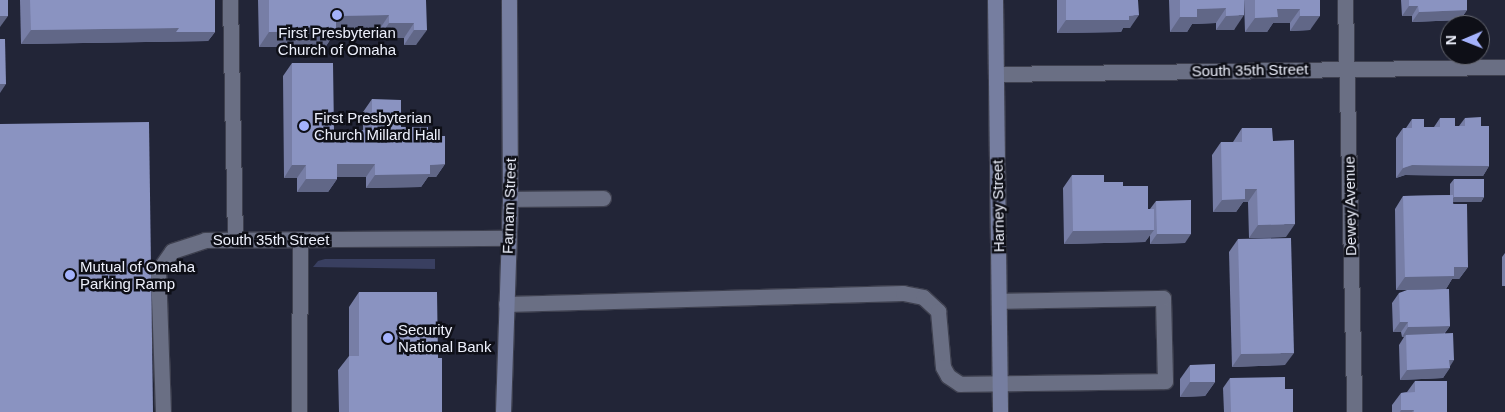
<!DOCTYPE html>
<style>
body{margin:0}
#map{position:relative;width:1505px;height:412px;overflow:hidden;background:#222537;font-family:Helvetica,sans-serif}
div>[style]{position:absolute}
.green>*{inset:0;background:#393f60}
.roads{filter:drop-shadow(1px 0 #3e404f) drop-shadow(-1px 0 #3e404f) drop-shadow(0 1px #3e404f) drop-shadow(0 -1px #3e404f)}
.lane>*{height:15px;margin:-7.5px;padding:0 7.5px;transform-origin:7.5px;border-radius:7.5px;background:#6a6f84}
.street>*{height:15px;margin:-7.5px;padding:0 7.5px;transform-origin:7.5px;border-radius:7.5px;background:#6a6f84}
.secondary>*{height:15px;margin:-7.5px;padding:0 7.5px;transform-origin:7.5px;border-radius:7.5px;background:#767ea0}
.wall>*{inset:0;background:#777ea6}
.shaded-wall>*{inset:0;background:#616787}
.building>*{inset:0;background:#8a93c1}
.dots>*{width:14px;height:14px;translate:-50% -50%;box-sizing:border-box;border:2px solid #0e0f17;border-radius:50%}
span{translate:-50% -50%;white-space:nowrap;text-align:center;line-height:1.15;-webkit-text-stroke:5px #0e0f17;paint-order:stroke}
.poi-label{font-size:15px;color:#edf0fc}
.left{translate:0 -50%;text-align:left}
.street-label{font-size:15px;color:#edf0fc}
.north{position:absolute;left:1440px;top:15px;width:50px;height:50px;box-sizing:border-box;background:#0e0f17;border:1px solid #676973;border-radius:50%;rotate:269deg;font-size:14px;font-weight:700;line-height:20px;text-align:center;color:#edf0fc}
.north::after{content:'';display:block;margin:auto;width:18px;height:22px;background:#a4b2fc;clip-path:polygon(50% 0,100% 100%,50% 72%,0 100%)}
</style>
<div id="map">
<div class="green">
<div style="clip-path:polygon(325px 259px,435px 259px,435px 269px,313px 267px,318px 261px)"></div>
</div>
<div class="roads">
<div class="lane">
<div style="left:230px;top:0;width:240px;rotate:88.8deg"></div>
<div style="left:510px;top:199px;width:93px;rotate:-0.6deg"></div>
<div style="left:506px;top:304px;width:397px;rotate:-1.6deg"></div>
<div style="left:903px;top:293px;width:20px;rotate:11deg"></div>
<div style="left:923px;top:297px;width:21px;rotate:43deg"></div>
<div style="left:938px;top:311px;width:56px;rotate:84.9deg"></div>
<div style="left:943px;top:367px;width:10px;rotate:61deg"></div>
<div style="left:948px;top:376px;width:14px;rotate:34deg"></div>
<div style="left:960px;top:384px;width:205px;rotate:-0.8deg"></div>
<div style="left:1165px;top:381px;width:83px;rotate:-91.4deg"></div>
<div style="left:1163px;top:298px;width:164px;rotate:179deg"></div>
<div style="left:163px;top:412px;width:141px;rotate:-92deg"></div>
<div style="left:158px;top:271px;width:24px;rotate:-55deg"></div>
<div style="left:172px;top:251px;width:35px;rotate:-18deg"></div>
<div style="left:205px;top:240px;width:303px;rotate:-0.4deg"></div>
<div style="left:299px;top:412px;width:172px;rotate:-89.7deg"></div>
</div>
<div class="street">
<div style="left:1345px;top:0;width:412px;rotate:88.7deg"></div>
<div style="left:996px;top:74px;width:509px;rotate:-0.79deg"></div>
</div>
<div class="secondary">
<div style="left:995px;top:0;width:412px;rotate:89.3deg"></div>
<div style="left:503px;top:412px;width:213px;rotate:-88.1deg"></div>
<div style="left:510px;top:199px;width:199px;rotate:-90.3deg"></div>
</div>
</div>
<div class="wall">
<div style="clip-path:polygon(20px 0,215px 0,215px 32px,208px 41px,21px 44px)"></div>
<div style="clip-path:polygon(258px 0,426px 0,416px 45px,404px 45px,404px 38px,379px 38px,379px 30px,336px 30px,336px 31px,326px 46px,259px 47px)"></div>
<div style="clip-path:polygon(1057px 0,1138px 0,1130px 28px,1123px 28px,1121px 32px,1057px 33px)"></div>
<div style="clip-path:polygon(1169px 0,1244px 0,1234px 30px,1216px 30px,1216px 23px,1192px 24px,1187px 32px,1170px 32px)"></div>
<div style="clip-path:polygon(1244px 0,1320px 0,1310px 30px,1290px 31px,1290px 23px,1273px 23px,1267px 32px,1245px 32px)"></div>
<div style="clip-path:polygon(1401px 0,1467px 0,1467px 10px,1460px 20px,1412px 22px,1412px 16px,1402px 16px)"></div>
<div style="clip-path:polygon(292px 63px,334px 131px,363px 131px,363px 112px,372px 99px,401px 127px,428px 136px,445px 164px,436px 177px,428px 177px,421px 187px,366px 188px,366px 177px,337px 177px,337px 179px,328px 192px,297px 192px,297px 178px,284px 178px,283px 76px)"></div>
<div style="clip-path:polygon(1440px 118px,1455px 126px,1459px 126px,1465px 118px,1481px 126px,1489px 166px,1483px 176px,1405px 175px,1396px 178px,1396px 138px,1403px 128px,1406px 128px,1412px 119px,1424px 127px,1434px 127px)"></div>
<div style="clip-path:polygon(1242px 128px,1273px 141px,1286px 237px,1249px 238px,1248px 202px,1243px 202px,1236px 212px,1213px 212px,1212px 155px,1221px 142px,1233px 142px)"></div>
<div style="clip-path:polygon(1072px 175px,1123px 186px,1148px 209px,1150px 209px,1156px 201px,1185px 243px,1150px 244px,1150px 235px,1145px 242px,1064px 244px,1063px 188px)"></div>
<div style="clip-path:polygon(1454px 179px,1484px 197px,1481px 202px,1453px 202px,1468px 267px,1459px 279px,1452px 279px,1446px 289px,1450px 326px,1445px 333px,1450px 366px,1443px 378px,1400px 380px,1399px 345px,1404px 337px,1402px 337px,1401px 332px,1393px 332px,1392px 303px,1399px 293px,1444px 289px,1396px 290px,1395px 209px,1403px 196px,1450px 195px,1450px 184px)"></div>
<div style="clip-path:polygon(1238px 239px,1285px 365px,1232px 367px,1229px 252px)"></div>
<div style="clip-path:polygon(1505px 253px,1505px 286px,1502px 286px,1502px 257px)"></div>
<div style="clip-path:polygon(359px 292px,438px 358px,442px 412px,339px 412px,338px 370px,349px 356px,349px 307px)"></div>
<div style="clip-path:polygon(1190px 365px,1215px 382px,1205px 396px,1180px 397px,1180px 379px)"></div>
<div style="clip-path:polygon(1230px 378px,1293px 412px,1224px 412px,1223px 388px)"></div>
<div style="clip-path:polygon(1415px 381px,1447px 412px,1392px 412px,1392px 405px,1401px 393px,1407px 392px)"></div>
</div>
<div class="shaded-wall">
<div style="clip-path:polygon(1409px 6px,1418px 6px,1412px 16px,1402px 16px)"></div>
<div style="clip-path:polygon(1226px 8px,1216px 23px,1192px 24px,1187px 32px,1170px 32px,1180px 17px,1197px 9px)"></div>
<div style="clip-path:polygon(1277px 9px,1300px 9px,1290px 23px,1273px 23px,1267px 32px,1245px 32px,1255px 18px)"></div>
<div style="clip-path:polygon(1467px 10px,1460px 20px,1412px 22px,1419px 12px)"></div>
<div style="clip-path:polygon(389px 15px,379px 30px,326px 30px,336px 16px)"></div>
<div style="clip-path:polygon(1139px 15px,1130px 28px,1123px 28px,1121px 32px,1057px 33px,1066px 20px)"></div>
<div style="clip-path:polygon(1244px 15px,1234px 30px,1216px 30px,1226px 16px)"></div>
<div style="clip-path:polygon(0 16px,8px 16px,0 27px)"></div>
<div style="clip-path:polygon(1300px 16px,1320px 16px,1310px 30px,1290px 31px)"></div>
<div style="clip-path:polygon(389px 23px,414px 23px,404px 38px,379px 38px)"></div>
<div style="clip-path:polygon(179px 28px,215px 32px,208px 41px,21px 44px,31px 30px)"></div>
<div style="clip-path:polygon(414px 30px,427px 30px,416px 45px,404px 45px)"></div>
<div style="clip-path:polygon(336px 31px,326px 46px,259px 47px,269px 32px)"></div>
<div style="clip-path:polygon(0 84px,6px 84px,0 93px)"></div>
<div style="clip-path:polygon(337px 164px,375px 164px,366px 177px,328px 177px)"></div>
<div style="clip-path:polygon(445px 164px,436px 177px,428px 177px,421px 187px,366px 188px,375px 175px,430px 165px)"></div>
<div style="clip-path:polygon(292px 165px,306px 165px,297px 178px,284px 178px)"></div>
<div style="clip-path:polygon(1412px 165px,1489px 166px,1483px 176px,1405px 175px,1396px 178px,1403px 168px)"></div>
<div style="clip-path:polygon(306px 179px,337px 179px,328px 192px,297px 192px)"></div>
<div style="clip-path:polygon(1245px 189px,1257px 189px,1248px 202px,1243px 202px,1236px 212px,1213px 212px,1222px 200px)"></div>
<div style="clip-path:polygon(1454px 197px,1484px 197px,1481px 202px,1450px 202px)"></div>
<div style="clip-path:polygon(1295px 224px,1286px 237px,1249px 238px,1258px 225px)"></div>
<div style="clip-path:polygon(1154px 230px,1145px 242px,1064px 244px,1073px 231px)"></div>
<div style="clip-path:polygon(1157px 234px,1191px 234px,1185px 243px,1150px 244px)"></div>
<div style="clip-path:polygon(1454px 267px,1468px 267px,1459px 279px,1452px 279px,1446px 289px,1396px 290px,1405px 277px)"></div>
<div style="clip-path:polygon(1400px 322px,1408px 322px,1401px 332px,1393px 332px)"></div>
<div style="clip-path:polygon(1450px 326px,1443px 335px,1406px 335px,1404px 337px,1402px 337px,1408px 327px)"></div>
<div style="clip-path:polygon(1294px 353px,1285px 365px,1232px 367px,1241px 354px)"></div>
<div style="clip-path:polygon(1449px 360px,1454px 360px,1449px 368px,1450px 368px,1443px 378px,1400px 380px,1407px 370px)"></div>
<div style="clip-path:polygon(1190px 382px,1215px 382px,1205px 396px,1180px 397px)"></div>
<div style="clip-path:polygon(1401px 410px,1414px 410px,1412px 412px,1400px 412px)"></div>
</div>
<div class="building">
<div style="clip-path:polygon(0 0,8px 0,8px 16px,0 16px)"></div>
<div style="clip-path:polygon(30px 0,179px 0,179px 28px,31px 30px)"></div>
<div style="clip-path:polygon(179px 0,215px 0,215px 32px,176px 32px,179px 28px)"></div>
<div style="clip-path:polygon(269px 0,426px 0,427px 30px,414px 30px,414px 23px,389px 23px,389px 15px,336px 16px,336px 31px,269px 32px)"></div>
<div style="clip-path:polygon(1066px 0,1138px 0,1139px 15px,1129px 16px,1129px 20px,1066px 20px)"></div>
<div style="clip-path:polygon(1180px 0,1244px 0,1244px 15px,1226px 16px,1226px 8px,1197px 9px,1197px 17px,1180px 17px)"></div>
<div style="clip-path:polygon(1255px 0,1320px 0,1320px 16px,1300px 16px,1300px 9px,1277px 9px,1278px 17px,1255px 18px)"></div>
<div style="clip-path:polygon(1409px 0,1467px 0,1467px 10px,1419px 12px,1418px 6px,1409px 6px)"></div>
<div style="clip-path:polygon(0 39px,5px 39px,6px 84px,0 84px)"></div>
<div style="clip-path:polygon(292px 63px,333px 63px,334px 131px,372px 130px,372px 99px,401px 100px,401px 127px,428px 127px,428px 136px,445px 136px,445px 164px,430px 165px,430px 174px,375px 175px,375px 164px,337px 164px,337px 179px,306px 179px,306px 165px,292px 165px)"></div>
<div style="clip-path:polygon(1481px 117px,1481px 126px,1489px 126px,1489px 166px,1412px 165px,1403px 168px,1403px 128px,1412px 128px,1412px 119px,1424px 119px,1424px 127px,1440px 127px,1440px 118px,1455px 118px,1455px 126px,1465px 126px,1465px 118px)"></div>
<div style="clip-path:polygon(149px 122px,153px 412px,0 412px,0 124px)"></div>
<div style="clip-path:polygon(1242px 128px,1272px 128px,1273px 141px,1294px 140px,1295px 224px,1258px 225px,1257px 189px,1245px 189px,1245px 199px,1222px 200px,1221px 142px,1242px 142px)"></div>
<div style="clip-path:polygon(1072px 175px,1104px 175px,1104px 182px,1123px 182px,1123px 186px,1148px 186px,1148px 209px,1154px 209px,1154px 230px,1073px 231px)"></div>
<div style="clip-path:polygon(1454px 179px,1484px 179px,1484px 197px,1454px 197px)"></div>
<div style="clip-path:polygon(1453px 195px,1453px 204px,1467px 204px,1468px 267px,1454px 267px,1454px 276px,1405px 277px,1403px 196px)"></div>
<div style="clip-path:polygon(1191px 200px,1191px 234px,1157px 234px,1156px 201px)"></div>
<div style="clip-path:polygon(1291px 238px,1294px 353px,1241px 354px,1238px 239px)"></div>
<div style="clip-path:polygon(1449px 289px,1450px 326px,1408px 327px,1408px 322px,1400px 322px,1399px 293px,1407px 290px)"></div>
<div style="clip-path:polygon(359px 292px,437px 292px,438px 358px,442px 358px,442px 412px,349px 412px,349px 356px,359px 356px)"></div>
<div style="clip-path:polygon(1453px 333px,1454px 360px,1449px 360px,1450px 368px,1407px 370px,1406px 335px)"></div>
<div style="clip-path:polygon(1215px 364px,1215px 382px,1190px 382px,1190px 365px)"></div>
<div style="clip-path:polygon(1285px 377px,1285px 389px,1293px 389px,1293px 412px,1231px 412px,1230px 378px)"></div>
<div style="clip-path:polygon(1415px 381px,1447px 381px,1447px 412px,1414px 412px,1414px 410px,1401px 410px,1401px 393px,1415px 392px)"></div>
</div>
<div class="dots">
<div style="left:337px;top:15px;background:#a4b2fc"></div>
<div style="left:304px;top:126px;background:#a4b2fc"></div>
<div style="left:70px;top:275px;background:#a4b2fc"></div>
<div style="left:388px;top:338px;background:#a4b2fc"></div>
</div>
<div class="poi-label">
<span style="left:337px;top:41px">First Presbyterian<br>Church of Omaha</span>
<span class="left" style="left:314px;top:126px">First Presbyterian<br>Church Millard Hall</span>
<span class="left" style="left:80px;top:275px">Mutual of Omaha<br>Parking Ramp</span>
<span class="left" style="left:398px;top:338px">Security<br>National Bank</span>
</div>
<div class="street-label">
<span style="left:1250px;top:70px;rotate:-1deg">South 35th Street</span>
<span style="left:509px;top:206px;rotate:-88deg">Farnam Street</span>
<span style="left:998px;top:206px;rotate:-91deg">Harney Street</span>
<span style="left:1350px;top:206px;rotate:-91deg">Dewey Avenue</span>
<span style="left:271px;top:240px">South 35th Street</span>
</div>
<div class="north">N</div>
</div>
